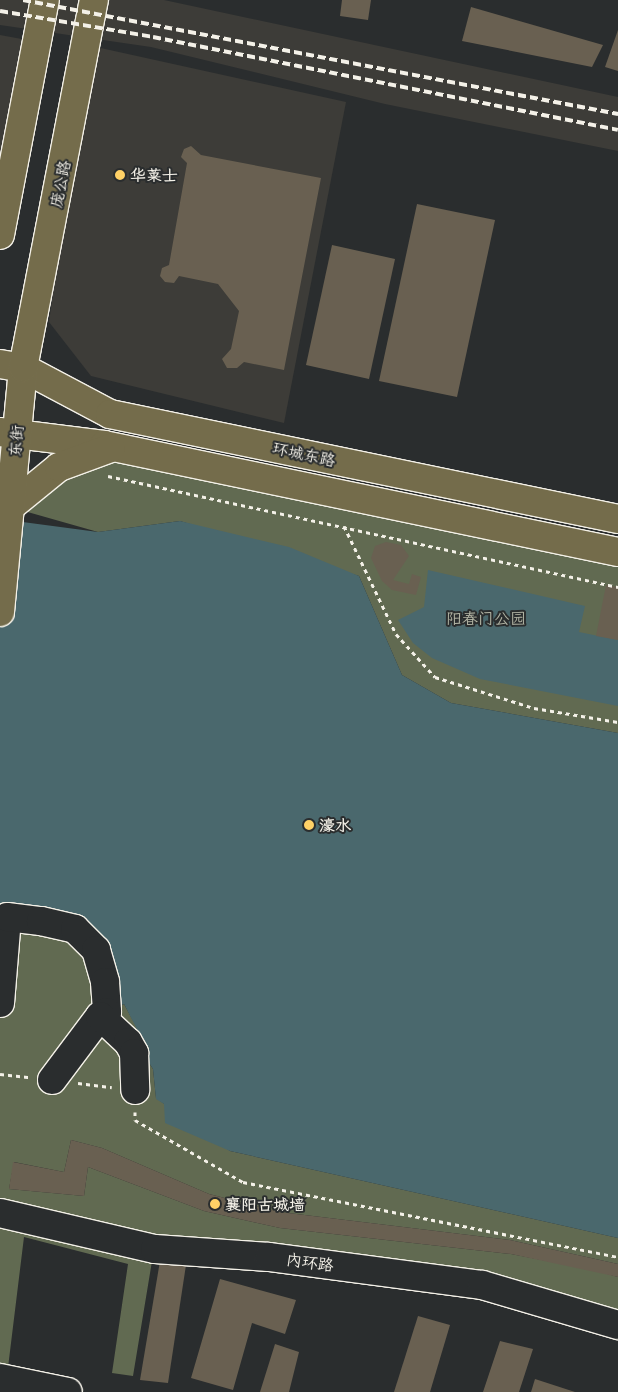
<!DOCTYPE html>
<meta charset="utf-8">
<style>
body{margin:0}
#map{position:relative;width:618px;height:1392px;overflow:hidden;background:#2a2d2e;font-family:Mali,"LXGW WenKai TC",sans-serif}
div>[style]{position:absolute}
.built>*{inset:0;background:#3d3c38}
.green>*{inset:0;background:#616a51}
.water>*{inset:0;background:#4a686d}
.building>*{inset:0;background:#696051}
.path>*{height:3px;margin-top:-1.5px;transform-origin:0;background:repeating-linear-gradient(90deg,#f4f1e8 0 4px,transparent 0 8px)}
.roads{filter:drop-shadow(1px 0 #f4f1e8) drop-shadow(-1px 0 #f4f1e8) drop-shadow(0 1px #f4f1e8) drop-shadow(0 -1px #f4f1e8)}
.minor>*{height:28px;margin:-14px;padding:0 14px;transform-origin:14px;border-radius:14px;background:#2a2d2e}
.major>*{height:28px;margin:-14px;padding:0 14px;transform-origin:14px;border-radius:14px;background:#746c4b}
.rail>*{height:4px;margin-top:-2px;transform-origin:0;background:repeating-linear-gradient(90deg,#f4f1e8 0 8px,transparent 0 12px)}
.dots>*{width:14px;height:14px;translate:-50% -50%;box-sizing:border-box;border:2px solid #2a2d2e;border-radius:50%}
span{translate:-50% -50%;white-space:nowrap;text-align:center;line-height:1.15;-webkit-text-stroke:4px #2a2d2e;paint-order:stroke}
.poi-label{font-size:16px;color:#f4f1e8;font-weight:700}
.left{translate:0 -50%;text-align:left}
.street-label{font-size:16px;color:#f4f1e8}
.park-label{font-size:16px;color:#b2b4a4}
</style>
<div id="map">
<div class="built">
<div style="clip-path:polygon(0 0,164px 0,618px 97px,618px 151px,385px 104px,151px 47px,0 25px)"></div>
<div style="clip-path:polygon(0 35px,27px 40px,0 186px)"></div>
<div style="clip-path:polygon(87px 45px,346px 102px,284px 423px,91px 376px,49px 322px)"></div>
</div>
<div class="green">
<div style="clip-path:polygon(114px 447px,618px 552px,618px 733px,451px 703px,402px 675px,359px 576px,180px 521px,98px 532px,10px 507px)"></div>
<div style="clip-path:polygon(0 916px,75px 929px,108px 1012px,124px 1004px,142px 1037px,136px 1043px,153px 1069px,156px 1098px,230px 1151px,618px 1238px,618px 1264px,510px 1240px,280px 1212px,209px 1194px,102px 1148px,71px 1140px,64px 1172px,14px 1162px,9px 1189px,84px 1196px,88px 1167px,204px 1211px,280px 1228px,511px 1254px,593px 1270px,618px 1277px,618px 1325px,482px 1285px,154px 1249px,133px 1376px,112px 1373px,128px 1264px,24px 1237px,5px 1392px,0 1392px)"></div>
</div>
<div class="water">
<div style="clip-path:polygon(0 519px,98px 532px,180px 521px,289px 547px,359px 576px,402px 675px,451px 703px,618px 733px,618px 1238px,230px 1151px,165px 1123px,164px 1104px,156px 1099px,153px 1069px,136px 1043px,141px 1037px,124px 1004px,107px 1012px,96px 950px,0 916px)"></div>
<div style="clip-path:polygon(428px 570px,585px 606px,579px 632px,618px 640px,618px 706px,480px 679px,432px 658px,413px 643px,398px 620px,424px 607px)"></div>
</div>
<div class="building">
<div style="clip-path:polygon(342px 0,371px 0,368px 20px,340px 16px)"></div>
<div style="clip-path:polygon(471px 7px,603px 45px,592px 67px,462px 41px)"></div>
<div style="clip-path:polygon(618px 30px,618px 71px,605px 67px)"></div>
<div style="clip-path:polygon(191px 146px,201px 155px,321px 178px,284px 370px,244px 362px,237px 368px,227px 368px,222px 359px,231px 349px,239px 311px,218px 284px,179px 276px,174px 283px,165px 282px,160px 276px,162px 268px,169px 265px,187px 163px,181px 157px,184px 149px)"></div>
<div style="clip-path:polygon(417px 204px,495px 220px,457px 397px,379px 381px)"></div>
<div style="clip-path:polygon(332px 245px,395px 259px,369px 379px,306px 365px)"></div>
<div style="clip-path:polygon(386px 542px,401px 545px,409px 556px,393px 580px,409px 584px,412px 574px,421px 577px,416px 595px,392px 590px,382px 581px,371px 558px,375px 546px)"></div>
<div style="clip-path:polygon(606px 585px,618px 587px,618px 640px,596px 636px)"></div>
<div style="clip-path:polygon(71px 1140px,102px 1148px,209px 1194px,280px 1212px,510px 1240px,618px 1264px,618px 1277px,511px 1254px,280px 1228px,204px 1211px,88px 1167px,84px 1196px,9px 1189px,13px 1162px,64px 1172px)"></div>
<div style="clip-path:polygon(160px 1261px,186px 1265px,168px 1383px,140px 1380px)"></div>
<div style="clip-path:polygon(220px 1279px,296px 1300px,285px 1334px,252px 1323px,233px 1390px,191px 1378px)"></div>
<div style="clip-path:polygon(418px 1316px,450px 1325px,430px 1392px,394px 1392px)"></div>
<div style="clip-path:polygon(500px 1341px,533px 1349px,519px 1392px,483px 1392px)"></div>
<div style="clip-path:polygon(275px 1344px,299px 1352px,289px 1392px,260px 1392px)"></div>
<div style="clip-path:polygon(535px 1379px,575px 1392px,531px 1392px)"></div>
</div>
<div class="path">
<div style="left:108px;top:476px;width:522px;rotate:12.28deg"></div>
<div style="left:344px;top:526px;width:120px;rotate:64.3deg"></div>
<div style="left:396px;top:634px;width:58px;rotate:47.8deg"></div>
<div style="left:435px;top:677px;width:104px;rotate:17.4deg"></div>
<div style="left:534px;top:708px;width:85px;rotate:9.5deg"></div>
<div style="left:0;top:1074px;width:30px;rotate:6deg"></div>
<div style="left:78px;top:1083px;width:34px;rotate:7deg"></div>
<div style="left:135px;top:1112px;width:8px;rotate:90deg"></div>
<div style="left:135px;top:1120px;width:125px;rotate:29.9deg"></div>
<div style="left:243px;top:1182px;width:382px;rotate:11.3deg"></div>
</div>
<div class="roads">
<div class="minor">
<div style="left:0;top:1003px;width:86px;rotate:-85.3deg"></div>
<div style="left:7px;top:917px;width:34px;rotate:7deg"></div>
<div style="left:41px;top:921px;width:35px;rotate:13deg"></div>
<div style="left:75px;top:929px;width:30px;rotate:45deg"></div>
<div style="left:96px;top:950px;width:33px;rotate:74deg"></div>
<div style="left:105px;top:982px;width:30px;rotate:86deg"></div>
<div style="left:107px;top:1012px;width:8px;rotate:150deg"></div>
<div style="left:52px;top:1080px;width:80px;rotate:-53.1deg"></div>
<div style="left:100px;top:1016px;width:38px;rotate:43deg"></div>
<div style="left:128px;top:1042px;width:13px;rotate:61deg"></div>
<div style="left:134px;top:1053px;width:37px;rotate:88deg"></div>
<div style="left:0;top:1213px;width:159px;rotate:13.1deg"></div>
<div style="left:155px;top:1249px;width:114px;rotate:4deg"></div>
<div style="left:269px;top:1257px;width:215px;rotate:7.5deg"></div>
<div style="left:482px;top:1285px;width:142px;rotate:16.4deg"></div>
<div style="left:0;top:1378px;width:69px;rotate:11.6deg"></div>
</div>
<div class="major">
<div style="left:0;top:235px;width:239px;rotate:-79.2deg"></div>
<div style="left:0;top:364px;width:23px;rotate:10deg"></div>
<div style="left:23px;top:368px;width:98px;rotate:27.9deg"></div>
<div style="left:110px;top:414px;width:519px;rotate:11.68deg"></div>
<div style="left:0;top:432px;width:105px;rotate:7.1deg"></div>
<div style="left:104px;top:445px;width:525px;rotate:11.76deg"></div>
<div style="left:10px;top:507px;width:63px;rotate:-39.2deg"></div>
<div style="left:59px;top:467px;width:55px;rotate:-20.1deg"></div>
<div style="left:0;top:612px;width:245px;rotate:-84.6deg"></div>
<div style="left:23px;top:368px;width:375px;rotate:-79.1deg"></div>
</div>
</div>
<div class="rail">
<div style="left:23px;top:0;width:606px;rotate:10.85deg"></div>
<div style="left:0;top:11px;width:155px;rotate:9.6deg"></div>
<div style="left:153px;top:37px;width:474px;rotate:11.3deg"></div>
</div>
<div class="dots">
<div style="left:120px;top:175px;background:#ffd166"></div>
<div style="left:309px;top:825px;background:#ffd166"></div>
<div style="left:215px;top:1204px;background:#ffd166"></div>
</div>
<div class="poi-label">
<span class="left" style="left:130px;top:175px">华莱士</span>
<span class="left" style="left:319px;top:825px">濠水</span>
<span class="left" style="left:225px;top:1204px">襄阳古城墙</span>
</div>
<div class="street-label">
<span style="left:60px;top:184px;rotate:-79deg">庞公路</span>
<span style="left:16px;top:441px;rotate:-85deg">东街</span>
<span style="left:304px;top:454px;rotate:12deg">环城东路</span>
<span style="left:310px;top:1262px;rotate:8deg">内环路</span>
</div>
<div class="park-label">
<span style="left:486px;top:618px">阳春门公园</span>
</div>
</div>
